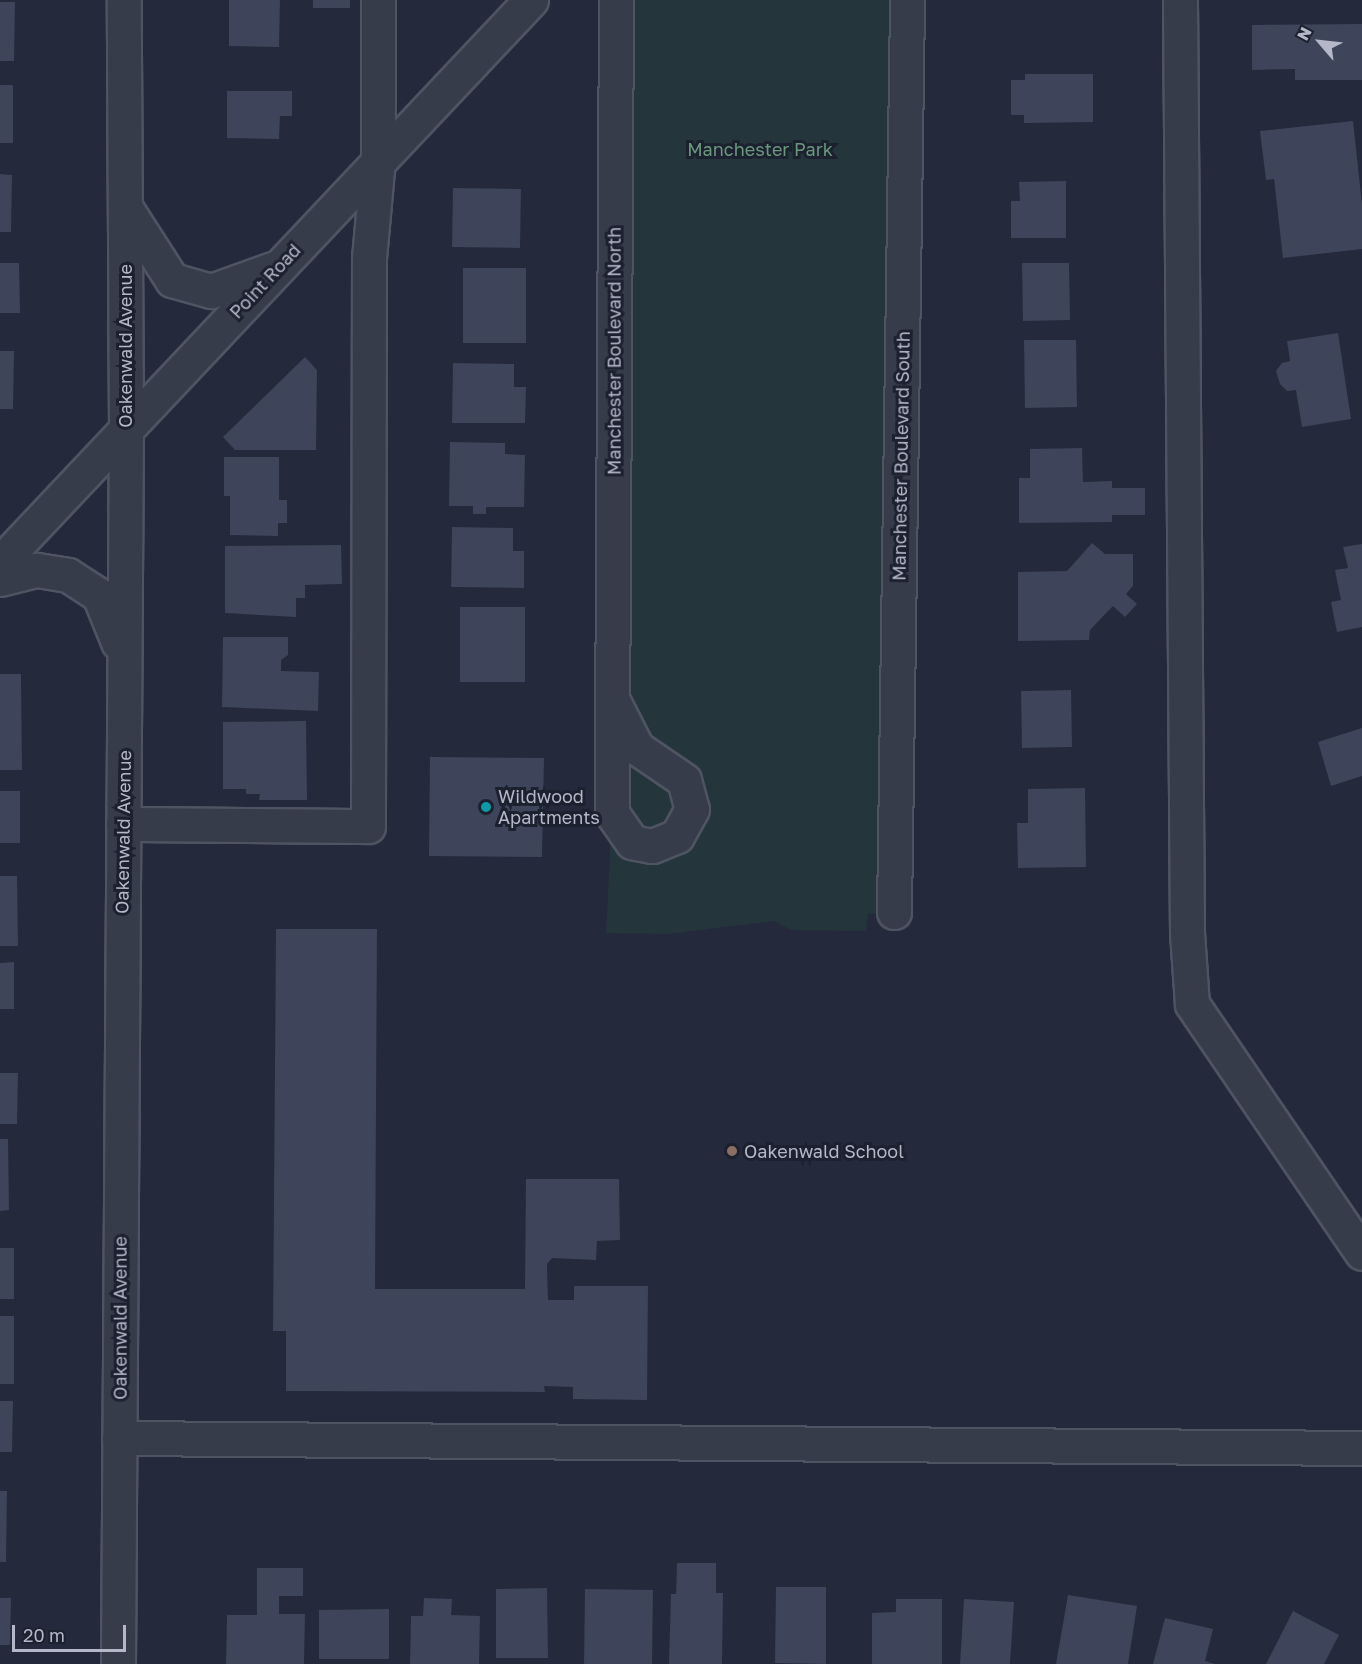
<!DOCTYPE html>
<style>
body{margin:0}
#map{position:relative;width:1362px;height:1664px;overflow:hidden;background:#24293b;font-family:"Golos Text",sans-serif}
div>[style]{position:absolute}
.green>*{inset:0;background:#25353c}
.building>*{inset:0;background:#3e4459}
.roads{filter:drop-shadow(2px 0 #4f5463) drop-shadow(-2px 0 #4f5463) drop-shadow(0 2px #4f5463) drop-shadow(0 -2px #4f5463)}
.minor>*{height:33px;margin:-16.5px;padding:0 16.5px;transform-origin:16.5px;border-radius:16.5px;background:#373c4b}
.dots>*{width:16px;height:16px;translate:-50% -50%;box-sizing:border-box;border:3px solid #1c2130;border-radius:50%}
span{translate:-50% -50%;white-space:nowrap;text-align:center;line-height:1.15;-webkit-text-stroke:6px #1c2130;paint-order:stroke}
.park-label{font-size:18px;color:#6b977d}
.street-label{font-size:18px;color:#b3b7c7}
.poi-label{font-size:18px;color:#b3b7c7}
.left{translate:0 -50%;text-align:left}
.north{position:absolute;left:1290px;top:12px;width:60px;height:60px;-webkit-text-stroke:4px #1c2130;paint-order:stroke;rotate:298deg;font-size:16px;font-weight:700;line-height:24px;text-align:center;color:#b3b7c7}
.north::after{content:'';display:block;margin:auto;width:21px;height:27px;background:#b3b7c7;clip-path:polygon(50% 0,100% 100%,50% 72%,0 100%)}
.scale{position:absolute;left:12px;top:1625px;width:114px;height:27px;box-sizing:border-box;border:3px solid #b3b7c7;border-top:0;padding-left:8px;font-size:18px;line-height:21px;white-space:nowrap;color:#b3b7c7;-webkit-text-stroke:4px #1c2130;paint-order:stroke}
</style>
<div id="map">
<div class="green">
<div style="clip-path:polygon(616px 0,907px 0,894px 912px,868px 914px,866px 931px,791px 930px,775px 921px,667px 934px,606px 933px,612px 813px)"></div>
</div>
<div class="building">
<div style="clip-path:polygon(229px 0,280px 0,279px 47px,229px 46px)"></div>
<div style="clip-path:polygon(313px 0,350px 0,350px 8px,313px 8px)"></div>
<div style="clip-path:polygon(0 2px,15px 2px,14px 61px,0 61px)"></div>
<div style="clip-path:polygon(1362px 24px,1362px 80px,1295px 80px,1295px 69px,1252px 70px,1252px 25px)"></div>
<div style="clip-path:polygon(1025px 74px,1093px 74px,1093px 122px,1024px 123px,1024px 115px,1011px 115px,1011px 80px,1025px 80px)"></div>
<div style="clip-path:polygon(0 85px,13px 85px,13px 143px,0 143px)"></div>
<div style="clip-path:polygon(227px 91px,292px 91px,292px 116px,280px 116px,279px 139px,227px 138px)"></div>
<div style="clip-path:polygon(1353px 121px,1362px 204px,1362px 249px,1283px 258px,1274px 179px,1266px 180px,1260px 131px)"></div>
<div style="clip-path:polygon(0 174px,12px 175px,11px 232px,0 232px)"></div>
<div style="clip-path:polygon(1066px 181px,1066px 238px,1011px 238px,1011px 201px,1020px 201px,1019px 182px)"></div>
<div style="clip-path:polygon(453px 188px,521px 189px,520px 248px,452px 247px)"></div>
<div style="clip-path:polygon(0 263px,19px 263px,20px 313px,0 313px)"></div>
<div style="clip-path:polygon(1022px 263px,1069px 263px,1070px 320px,1023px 321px)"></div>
<div style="clip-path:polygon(463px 268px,526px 268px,526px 343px,463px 343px)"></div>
<div style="clip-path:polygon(1338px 333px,1351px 419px,1302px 427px,1296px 390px,1287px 391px,1280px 384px,1276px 371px,1282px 363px,1290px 361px,1287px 341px)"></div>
<div style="clip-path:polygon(1024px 340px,1076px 340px,1077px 407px,1025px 408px)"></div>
<div style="clip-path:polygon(0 351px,14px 351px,13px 409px,0 409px)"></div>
<div style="clip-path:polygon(305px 357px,317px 370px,316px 450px,235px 450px,223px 437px)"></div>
<div style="clip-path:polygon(453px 363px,514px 364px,514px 387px,526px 387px,525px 423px,452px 423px)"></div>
<div style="clip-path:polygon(450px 442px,505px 443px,505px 454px,525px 455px,524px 507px,486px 507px,486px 514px,473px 514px,473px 506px,449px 506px)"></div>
<div style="clip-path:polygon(1082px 448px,1083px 482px,1112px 481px,1112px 488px,1145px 488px,1145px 515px,1112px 515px,1112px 522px,1019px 523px,1019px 478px,1030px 478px,1030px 449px)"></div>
<div style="clip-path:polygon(224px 457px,279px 457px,279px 500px,287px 500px,287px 523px,278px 523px,278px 536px,230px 535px,230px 496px,224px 496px)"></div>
<div style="clip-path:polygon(452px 527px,513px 528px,513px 551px,524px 551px,524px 588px,451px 587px)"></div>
<div style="clip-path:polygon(1092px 543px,1105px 554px,1133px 554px,1133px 586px,1126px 594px,1137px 604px,1125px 617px,1113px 606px,1090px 630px,1089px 640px,1018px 641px,1018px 572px,1067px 571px)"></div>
<div style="clip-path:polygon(1362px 544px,1362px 627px,1337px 632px,1331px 602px,1341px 600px,1335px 570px,1348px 568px,1343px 547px)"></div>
<div style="clip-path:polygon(341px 545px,342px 584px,305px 585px,305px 598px,296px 598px,296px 617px,225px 613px,225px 546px)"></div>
<div style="clip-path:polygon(460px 607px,525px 607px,525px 682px,460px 682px)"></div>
<div style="clip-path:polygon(223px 637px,288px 637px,288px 655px,281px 660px,281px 671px,319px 672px,318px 711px,222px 707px)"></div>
<div style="clip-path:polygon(0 674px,21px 674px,22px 770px,0 770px)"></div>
<div style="clip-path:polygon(1071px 690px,1072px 747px,1022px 748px,1021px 691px)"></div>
<div style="clip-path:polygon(306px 721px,307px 800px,259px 800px,260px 794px,246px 794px,246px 789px,223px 789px,223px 722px)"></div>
<div style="clip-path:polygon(1362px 728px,1362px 776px,1331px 786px,1318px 742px)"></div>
<div style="clip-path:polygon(430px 757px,544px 758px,542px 857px,429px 856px)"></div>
<div style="clip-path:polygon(1085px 788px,1086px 867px,1018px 868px,1017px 823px,1028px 823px,1028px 789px)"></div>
<div style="clip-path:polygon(0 791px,20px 791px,20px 843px,0 843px)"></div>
<div style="clip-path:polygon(0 876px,17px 876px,18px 946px,0 946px)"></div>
<div style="clip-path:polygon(276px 929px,377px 929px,375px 1289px,525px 1289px,526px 1179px,619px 1179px,620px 1240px,597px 1241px,596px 1260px,552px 1258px,547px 1264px,548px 1300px,574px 1300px,574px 1286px,648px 1286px,647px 1400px,573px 1399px,573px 1387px,544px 1386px,545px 1392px,286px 1391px,286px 1331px,273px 1331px)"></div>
<div style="clip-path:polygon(14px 962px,14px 1009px,0 1009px,0 963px)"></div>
<div style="clip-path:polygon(0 1073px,18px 1073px,17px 1124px,0 1124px)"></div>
<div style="clip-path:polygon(0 1139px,8px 1139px,9px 1210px,0 1211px)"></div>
<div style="clip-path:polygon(0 1248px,14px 1248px,14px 1299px,0 1299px)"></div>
<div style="clip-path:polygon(0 1316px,14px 1316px,14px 1384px,0 1384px)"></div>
<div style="clip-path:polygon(0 1401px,13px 1401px,12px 1452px,0 1452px)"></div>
<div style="clip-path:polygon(0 1491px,7px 1491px,6px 1562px,0 1562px)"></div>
<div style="clip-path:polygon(677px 1563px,716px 1563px,716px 1593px,723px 1593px,722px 1664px,669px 1664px,671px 1594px,676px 1594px)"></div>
<div style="clip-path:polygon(257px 1568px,303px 1568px,303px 1596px,279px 1596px,279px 1614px,305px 1614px,304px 1664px,226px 1664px,227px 1615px,257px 1615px)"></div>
<div style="clip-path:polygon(776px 1587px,826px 1587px,826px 1664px,775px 1663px)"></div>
<div style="clip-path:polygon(547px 1588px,548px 1658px,496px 1658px,496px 1589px)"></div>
<div style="clip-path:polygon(585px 1589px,653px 1590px,652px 1664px,584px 1664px)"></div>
<div style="clip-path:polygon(1068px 1595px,1137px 1606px,1128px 1664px,1056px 1664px)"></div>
<div style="clip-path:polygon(0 1598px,11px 1598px,10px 1645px,0 1645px)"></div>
<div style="clip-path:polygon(424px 1598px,452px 1599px,451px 1615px,480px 1616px,479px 1664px,410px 1664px,411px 1616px,423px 1616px)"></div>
<div style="clip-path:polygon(896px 1599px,942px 1599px,942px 1664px,872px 1664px,872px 1613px,896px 1612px)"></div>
<div style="clip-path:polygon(964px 1599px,1014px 1602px,1010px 1664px,960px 1664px)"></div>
<div style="clip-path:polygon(389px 1609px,389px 1659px,319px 1659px,319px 1610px)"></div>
<div style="clip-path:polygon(1293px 1611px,1339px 1635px,1324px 1664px,1266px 1664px)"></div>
<div style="clip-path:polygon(1165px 1618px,1213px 1629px,1205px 1661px,1215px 1664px,1153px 1664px)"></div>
</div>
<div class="roads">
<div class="minor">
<div style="left:1180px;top:0;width:933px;rotate:89.57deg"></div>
<div style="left:1187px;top:933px;width:71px;rotate:86deg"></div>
<div style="left:1192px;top:1004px;width:301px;rotate:55.7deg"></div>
<div style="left:125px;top:207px;width:87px;rotate:57.2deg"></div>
<div style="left:172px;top:280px;width:41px;rotate:15.8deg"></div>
<div style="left:211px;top:291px;width:65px;rotate:-19.8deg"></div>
<div style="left:0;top:563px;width:774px;rotate:-46.68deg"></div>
<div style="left:0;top:579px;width:38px;rotate:-14deg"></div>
<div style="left:37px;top:570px;width:31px;rotate:9deg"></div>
<div style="left:68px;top:575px;width:37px;rotate:33deg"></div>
<div style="left:99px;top:595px;width:51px;rotate:68deg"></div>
<div style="left:613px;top:701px;width:53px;rotate:62.9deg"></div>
<div style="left:637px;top:748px;width:57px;rotate:34.2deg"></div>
<div style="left:684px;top:780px;width:30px;rotate:75deg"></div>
<div style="left:692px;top:809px;width:31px;rotate:119deg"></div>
<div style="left:677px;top:836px;width:27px;rotate:158deg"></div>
<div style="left:652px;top:846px;width:20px;rotate:-169deg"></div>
<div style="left:632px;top:842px;width:35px;rotate:-125deg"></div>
<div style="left:612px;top:813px;width:75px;rotate:-90deg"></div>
<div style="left:612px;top:738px;width:738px;rotate:-89.69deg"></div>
<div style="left:123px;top:824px;width:245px;rotate:0.5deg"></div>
<div style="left:368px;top:826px;width:568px;rotate:-89.9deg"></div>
<div style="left:369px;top:258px;width:99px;rotate:-84.8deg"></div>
<div style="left:378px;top:159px;width:159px;rotate:-90deg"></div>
<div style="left:894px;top:912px;width:912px;rotate:-89.18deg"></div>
<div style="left:119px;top:1438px;width:1243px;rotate:0.46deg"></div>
<div style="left:118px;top:1664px;width:1233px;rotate:-89.63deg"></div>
<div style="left:126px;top:431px;width:431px;rotate:-90.3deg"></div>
</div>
</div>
<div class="dots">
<div style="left:486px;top:807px;background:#0f9aa8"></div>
<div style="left:732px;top:1151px;background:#8d6e63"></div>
</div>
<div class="park-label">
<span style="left:760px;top:149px">Manchester Park</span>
</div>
<div class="street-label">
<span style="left:265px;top:281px;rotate:-47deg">Point Road</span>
<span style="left:125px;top:346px;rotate:-90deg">Oakenwald Avenue</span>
<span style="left:614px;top:351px;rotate:-90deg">Manchester Boulevard North</span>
<span style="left:901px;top:456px;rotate:-89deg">Manchester Boulevard South</span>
<span style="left:123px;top:832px;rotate:-89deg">Oakenwald Avenue</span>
<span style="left:120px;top:1318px;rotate:-90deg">Oakenwald Avenue</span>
</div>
<div class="poi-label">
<span class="left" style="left:498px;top:807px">Wildwood<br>Apartments</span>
<span class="left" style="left:744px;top:1151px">Oakenwald School</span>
</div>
<div class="north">N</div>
<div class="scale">20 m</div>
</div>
